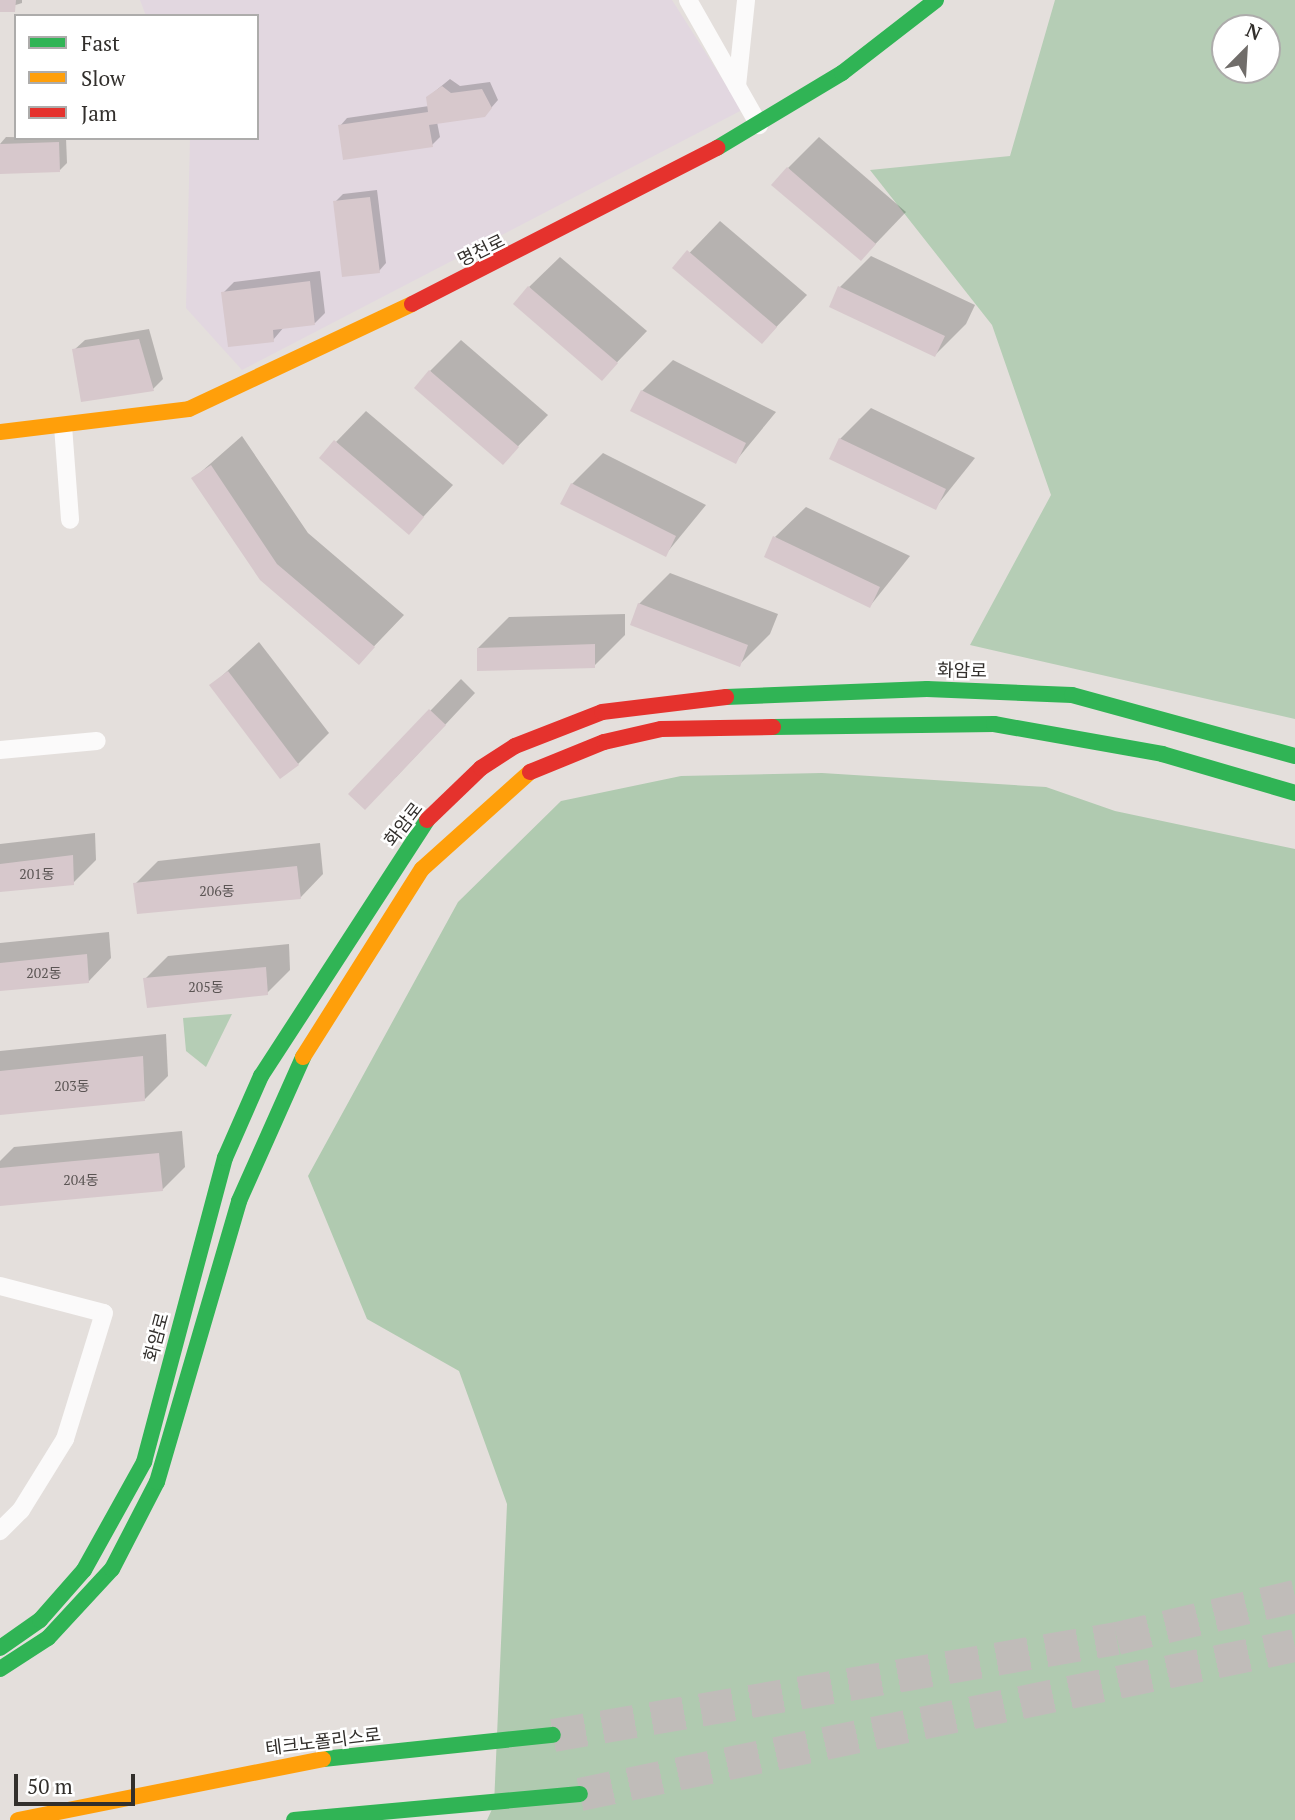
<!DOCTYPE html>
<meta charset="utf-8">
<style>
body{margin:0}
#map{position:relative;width:1295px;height:1820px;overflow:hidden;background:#e4dfdc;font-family:"PT Serif","Noto Sans KR",serif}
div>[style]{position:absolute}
.medical>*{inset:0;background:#e2d7e0}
.green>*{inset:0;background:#b5cdb5}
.forest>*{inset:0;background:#b0cab0}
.shadow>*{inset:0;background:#0003}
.building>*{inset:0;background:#d7c8cc}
.highway-tunnel>*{height:33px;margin-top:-16.5px;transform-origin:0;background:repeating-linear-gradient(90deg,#c0bcb9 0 33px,transparent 0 50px)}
.street>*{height:18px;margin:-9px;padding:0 9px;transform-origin:9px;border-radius:9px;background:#fbfafa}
.fast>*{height:16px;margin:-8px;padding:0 8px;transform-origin:8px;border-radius:8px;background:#30b455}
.slow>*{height:16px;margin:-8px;padding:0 8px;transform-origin:8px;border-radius:8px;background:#ff9f0a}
.jam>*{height:16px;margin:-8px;padding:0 8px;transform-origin:8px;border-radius:8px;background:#e5322d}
span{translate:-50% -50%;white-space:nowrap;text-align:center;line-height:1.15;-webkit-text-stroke:5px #fff;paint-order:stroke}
.number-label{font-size:14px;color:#5b5554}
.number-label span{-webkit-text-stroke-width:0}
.street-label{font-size:18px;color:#322f2c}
.legend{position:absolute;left:14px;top:14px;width:245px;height:126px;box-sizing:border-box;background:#fff;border:2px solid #adacab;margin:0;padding:9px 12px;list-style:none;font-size:21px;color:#322f2c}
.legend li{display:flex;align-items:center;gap:14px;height:35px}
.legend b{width:35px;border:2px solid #adacab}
.north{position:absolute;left:1211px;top:14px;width:70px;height:70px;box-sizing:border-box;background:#fff;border:2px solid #adacab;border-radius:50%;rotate:24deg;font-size:19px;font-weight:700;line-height:28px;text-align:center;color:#322f2c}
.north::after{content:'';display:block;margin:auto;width:24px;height:32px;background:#706d6a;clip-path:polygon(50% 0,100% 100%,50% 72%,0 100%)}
.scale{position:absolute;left:14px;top:1774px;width:121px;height:32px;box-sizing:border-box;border:4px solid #322f2c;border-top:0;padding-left:9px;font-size:21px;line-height:24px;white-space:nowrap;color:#322f2c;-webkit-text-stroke:5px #fff;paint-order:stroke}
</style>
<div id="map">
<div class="medical">
<div style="clip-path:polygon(140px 0,672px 0,742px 110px,242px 370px,186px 308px,190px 138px,257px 138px,257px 16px,146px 16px)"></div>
</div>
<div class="green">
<div style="clip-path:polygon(evenodd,1055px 0,1295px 0,1295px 719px,970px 645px,1051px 495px,992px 325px,870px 170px,1010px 156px,1055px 0,1225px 28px,1267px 28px,1267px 70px,1225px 70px,1225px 28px)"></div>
<div style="clip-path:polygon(232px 1014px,206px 1067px,186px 1051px,183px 1018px)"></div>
</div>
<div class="forest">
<div style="clip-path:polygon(822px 773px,1046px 787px,1115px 811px,1295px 849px,1295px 1820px,487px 1820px,494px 1805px,507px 1504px,459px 1371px,367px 1319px,308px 1176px,458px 902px,561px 801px,681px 776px)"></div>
</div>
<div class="shadow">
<div style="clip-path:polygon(0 0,22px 0,22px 3px,0 10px)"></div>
<div style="clip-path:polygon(450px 79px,460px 86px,490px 82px,498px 100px,484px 116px,437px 122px,440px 137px,432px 145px,340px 126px,347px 118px,429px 106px,428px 97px)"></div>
<div style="clip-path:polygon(6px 137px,66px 138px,67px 163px,60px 170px,0 173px,0 144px)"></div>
<div style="clip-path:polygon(819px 137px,906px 212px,861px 259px,788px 168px)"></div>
<div style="clip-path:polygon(377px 190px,386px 263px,379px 271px,335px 202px,343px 194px)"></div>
<div style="clip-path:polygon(720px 221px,807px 295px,762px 342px,675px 268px)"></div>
<div style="clip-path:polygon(871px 256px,975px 305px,966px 324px,935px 355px,831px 306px,840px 287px)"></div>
<div style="clip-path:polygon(560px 257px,647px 331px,602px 378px,529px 287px)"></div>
<div style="clip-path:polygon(320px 271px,325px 313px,315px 323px,284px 327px,273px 340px,223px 293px,234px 282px)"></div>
<div style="clip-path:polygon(149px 329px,163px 379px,153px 389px,74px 350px,85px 340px)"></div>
<div style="clip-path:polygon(461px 340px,548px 415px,503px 462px,430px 371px)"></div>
<div style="clip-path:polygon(673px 360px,776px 412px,735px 462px,642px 391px)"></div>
<div style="clip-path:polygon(871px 408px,975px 458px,935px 508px,840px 439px)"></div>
<div style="clip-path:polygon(366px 411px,453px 485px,409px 532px,336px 442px)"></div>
<div style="clip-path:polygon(242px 436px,308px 533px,404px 615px,359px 662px,194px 478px)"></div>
<div style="clip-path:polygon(603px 453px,706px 505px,665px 555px,572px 484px)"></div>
<div style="clip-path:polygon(806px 507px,910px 556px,870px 606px,775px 537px)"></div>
<div style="clip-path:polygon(670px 573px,778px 614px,770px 634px,739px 665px,639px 604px)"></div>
<div style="clip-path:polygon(625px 614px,625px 635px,594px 666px,478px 648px,509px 617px)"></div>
<div style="clip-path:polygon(259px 642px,329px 733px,298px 764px,211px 686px)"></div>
<div style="clip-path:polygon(461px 679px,475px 693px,396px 777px,350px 794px)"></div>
<div style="clip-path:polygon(95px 833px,96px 860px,73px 883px,0 890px,0 844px)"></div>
<div style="clip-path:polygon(320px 843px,323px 874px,300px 898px,135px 884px,158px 861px)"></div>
<div style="clip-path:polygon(109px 932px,111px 958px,88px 982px,0 989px,0 943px)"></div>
<div style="clip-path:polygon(289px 944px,290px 970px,267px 993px,145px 979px,168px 956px)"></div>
<div style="clip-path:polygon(166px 1034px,168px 1076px,145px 1099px,0 1113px,0 1051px)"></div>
<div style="clip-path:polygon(182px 1131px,185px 1167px,162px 1190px,0 1204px,0 1161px,14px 1147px)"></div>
</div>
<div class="building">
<div style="clip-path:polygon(0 0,16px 0,15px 12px,0 12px)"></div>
<div style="clip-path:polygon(442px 86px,451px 93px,482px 89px,492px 108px,485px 117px,429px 125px,433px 147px,343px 160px,338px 125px,428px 112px,426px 97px)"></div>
<div style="clip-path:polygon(59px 142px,60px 172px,0 174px,0 144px)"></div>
<div style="clip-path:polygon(787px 167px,876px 244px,861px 261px,771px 185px)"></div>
<div style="clip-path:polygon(370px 197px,380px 273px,342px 277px,333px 201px)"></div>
<div style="clip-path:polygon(687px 250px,777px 327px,762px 344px,672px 268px)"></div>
<div style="clip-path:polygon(310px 281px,315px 325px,273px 330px,274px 342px,228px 347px,221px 292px)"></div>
<div style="clip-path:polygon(528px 286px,618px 363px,602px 381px,513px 304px)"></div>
<div style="clip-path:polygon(838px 286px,945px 336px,935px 357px,829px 307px)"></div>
<div style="clip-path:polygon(139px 339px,154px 391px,81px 402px,72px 349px)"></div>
<div style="clip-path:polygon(429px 370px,519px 447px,503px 465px,414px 388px)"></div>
<div style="clip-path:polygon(641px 390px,746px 443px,736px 464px,630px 411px)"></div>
<div style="clip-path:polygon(839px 438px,946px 489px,936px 510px,829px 459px)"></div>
<div style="clip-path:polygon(334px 440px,424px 517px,409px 535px,319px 458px)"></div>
<div style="clip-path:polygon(211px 465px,277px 564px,375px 647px,359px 665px,260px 580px,191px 478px)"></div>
<div style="clip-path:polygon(571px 483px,676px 536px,666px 557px,560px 504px)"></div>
<div style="clip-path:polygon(773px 536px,880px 587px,870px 608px,764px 557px)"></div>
<div style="clip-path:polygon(638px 603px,748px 645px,740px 667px,630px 625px)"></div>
<div style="clip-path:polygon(595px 644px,595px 668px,477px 671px,477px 648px)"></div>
<div style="clip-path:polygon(228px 671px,299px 765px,280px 779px,209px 685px)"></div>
<div style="clip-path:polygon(429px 709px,446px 725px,365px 810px,348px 794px)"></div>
<div style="clip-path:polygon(73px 855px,74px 885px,0 892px,0 864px)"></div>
<div style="clip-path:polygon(297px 866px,301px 899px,137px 914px,133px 883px)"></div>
<div style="clip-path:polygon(87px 954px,89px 983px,0 991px,0 963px)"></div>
<div style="clip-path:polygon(266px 967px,268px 995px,147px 1008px,143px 978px)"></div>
<div style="clip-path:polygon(143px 1056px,145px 1101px,0 1115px,0 1071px)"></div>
<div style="clip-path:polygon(159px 1153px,163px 1191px,0 1206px,0 1168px)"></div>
</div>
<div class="highway-tunnel">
<div style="left:553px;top:1735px;width:572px;rotate:-9.76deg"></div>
<div style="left:1117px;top:1638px;width:183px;rotate:-13.3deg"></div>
<div style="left:580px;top:1794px;width:730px;rotate:-11.77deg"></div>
</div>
<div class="street">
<div style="left:688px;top:0;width:144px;rotate:60.4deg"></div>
<div style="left:737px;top:86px;width:86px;rotate:-84deg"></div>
<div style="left:63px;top:426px;width:94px;rotate:85.7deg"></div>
<div style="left:0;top:750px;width:97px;rotate:-5.3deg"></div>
<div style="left:0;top:1286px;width:107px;rotate:14.6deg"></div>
<div style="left:104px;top:1313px;width:132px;rotate:107.2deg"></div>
<div style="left:65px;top:1439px;width:84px;rotate:121.8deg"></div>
<div style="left:21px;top:1510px;width:30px;rotate:135deg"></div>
</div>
<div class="fast">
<div style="left:717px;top:148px;width:146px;rotate:-31deg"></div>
<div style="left:842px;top:73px;width:119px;rotate:-37.8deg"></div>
<div style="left:726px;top:697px;width:201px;rotate:-2.3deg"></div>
<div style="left:927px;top:689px;width:145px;rotate:2.4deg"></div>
<div style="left:1072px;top:695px;width:231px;rotate:15.3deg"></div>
<div style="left:773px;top:727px;width:221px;rotate:-0.8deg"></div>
<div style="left:994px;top:724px;width:171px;rotate:10.1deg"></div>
<div style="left:1162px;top:754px;width:139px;rotate:16.3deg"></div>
<div style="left:0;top:1648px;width:49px;rotate:-35deg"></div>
<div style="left:40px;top:1620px;width:67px;rotate:-48.7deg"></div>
<div style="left:84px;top:1570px;width:124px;rotate:-60.9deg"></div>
<div style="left:144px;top:1462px;width:315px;rotate:-75.1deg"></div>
<div style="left:225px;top:1158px;width:90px;rotate:-66.3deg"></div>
<div style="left:261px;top:1076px;width:305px;rotate:-57deg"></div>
<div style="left:0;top:1669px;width:57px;rotate:-32.9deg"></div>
<div style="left:48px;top:1638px;width:94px;rotate:-47.2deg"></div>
<div style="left:112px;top:1569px;width:98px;rotate:-62.7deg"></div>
<div style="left:157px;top:1482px;width:293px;rotate:-73.7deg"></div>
<div style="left:239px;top:1201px;width:158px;rotate:-66deg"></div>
<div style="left:323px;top:1759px;width:231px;rotate:-6deg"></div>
<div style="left:294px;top:1820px;width:287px;rotate:-5.2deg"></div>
</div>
<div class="slow">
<div style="left:0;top:432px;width:190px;rotate:-6.9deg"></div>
<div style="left:189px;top:409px;width:246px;rotate:-25.2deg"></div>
<div style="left:303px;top:1057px;width:222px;rotate:-57.7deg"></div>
<div style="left:422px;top:869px;width:145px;rotate:-41.9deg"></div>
<div style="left:18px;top:1820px;width:311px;rotate:-11.3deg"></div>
</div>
<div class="jam">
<div style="left:412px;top:304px;width:343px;rotate:-27.1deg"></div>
<div style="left:530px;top:772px;width:80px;rotate:-22.1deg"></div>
<div style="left:604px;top:742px;width:58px;rotate:-12.8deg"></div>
<div style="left:661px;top:729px;width:112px;rotate:-1deg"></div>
<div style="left:427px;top:820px;width:75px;rotate:-43.9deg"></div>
<div style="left:481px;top:768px;width:40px;rotate:-32.9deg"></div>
<div style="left:515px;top:746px;width:93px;rotate:-21.3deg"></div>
<div style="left:602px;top:712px;width:125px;rotate:-6.9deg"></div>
</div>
<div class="number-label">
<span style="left:37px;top:874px">201동</span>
<span style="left:217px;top:891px">206동</span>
<span style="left:44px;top:973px">202동</span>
<span style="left:206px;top:987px">205동</span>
<span style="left:72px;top:1086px">203동</span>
<span style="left:81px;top:1180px">204동</span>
</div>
<div class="street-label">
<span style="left:481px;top:250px;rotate:-26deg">명천로</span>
<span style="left:962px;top:670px;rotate:1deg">화암로</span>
<span style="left:403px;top:824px;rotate:-52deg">화암로</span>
<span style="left:156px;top:1337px;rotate:-75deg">화암로</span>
<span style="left:323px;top:1741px;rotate:-7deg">테크노폴리스로</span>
</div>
<ul class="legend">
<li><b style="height:9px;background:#30b455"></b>Fast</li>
<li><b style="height:9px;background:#ff9f0a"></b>Slow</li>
<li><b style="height:9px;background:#e5322d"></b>Jam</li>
</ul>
<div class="north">N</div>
<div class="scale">50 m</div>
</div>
